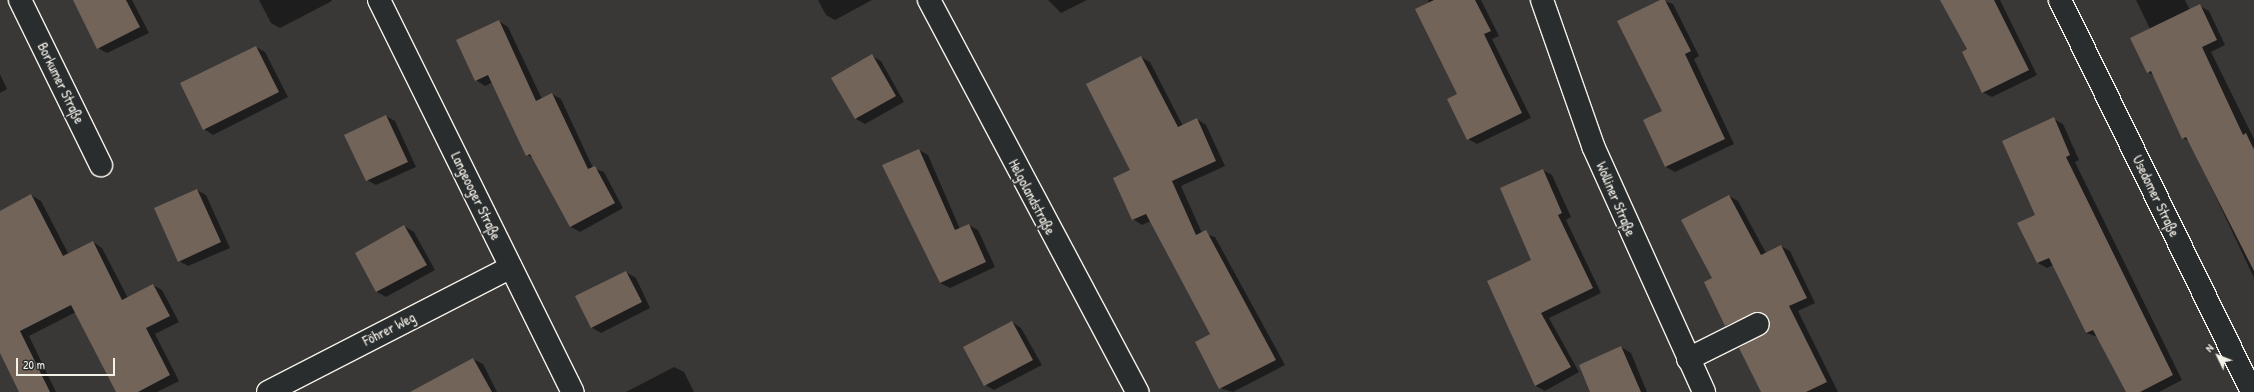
<!DOCTYPE html>
<meta charset="utf-8">
<style>
body{margin:0}
#map{position:relative;width:2254px;height:392px;overflow:hidden;background:#393837;font-family:"Patrick Hand",sans-serif}
div>[style]{position:absolute}
.shadow>*{inset:0;background:#0007}
.building>*{inset:0;background:#736459}
.roads{filter:drop-shadow(1px 0 #f4f1e8) drop-shadow(-1px 0 #f4f1e8) drop-shadow(0 1px #f4f1e8) drop-shadow(0 -1px #f4f1e8)}
.minor>*{height:22px;margin:-11px;padding:0 11px;transform-origin:11px;border-radius:11px;background:#2a2d2e}
span{translate:-50% -50%;white-space:nowrap;text-align:center;line-height:1.15;-webkit-text-stroke:3.5px #2a2d2e;paint-order:stroke}
.street-label{font-size:14px;color:#f4f1e8}
.north{position:absolute;left:2198px;top:336px;width:40px;height:40px;-webkit-text-stroke:3px #2a2d2e;paint-order:stroke;rotate:313deg;font-size:11px;font-weight:700;line-height:16px;text-align:center;color:#f4f1e8}
.north::after{content:'';display:block;margin:auto;width:14px;height:18px;background:#f4f1e8;clip-path:polygon(50% 0,100% 100%,50% 72%,0 100%)}
.scale{position:absolute;left:16px;top:358px;width:99px;height:18px;box-sizing:border-box;border:2px solid #f4f1e8;border-top:0;padding-left:5px;font-size:12px;line-height:14px;white-space:nowrap;color:#f4f1e8;-webkit-text-stroke:3px #2a2d2e;paint-order:stroke}
</style>
<div id="map">
<div class="shadow">
<div style="clip-path:polygon(76px 0,132px 0,149px 33px,107px 53px,98px 48px)"></div>
<div style="clip-path:polygon(259px 0,331px 0,332px 1px,280px 28px,271px 23px)"></div>
<div style="clip-path:polygon(818px 0,872px 0,835px 20px,826px 15px)"></div>
<div style="clip-path:polygon(1048px 0,1087px 0,1061px 13px)"></div>
<div style="clip-path:polygon(1428px 0,1481px 0,1499px 36px,1492px 39px,1531px 118px,1477px 144px,1468px 139px,1458px 94px)"></div>
<div style="clip-path:polygon(1662px 0,1673px 4px,1699px 56px,1694px 59px,1734px 144px,1675px 172px,1666px 167px,1644px 121px,1664px 112px)"></div>
<div style="clip-path:polygon(1941px 0,2000px 0,2037px 75px,1992px 97px,1982px 92px,1969px 50px)"></div>
<div style="clip-path:polygon(2136px 0,2185px 0,2190px 10px,2200px 6px,2209px 11px,2225px 45px,2211px 52px,2254px 139px,2254px 148px,2246px 137px,2254px 152px,2254px 278px,2190px 142px,2183px 138px,2155px 76px,2148px 72px,2150px 29px)"></div>
<div style="clip-path:polygon(499px 21px,508px 27px,542px 99px,552px 94px,561px 99px,593px 168px,604px 172px,623px 208px,580px 232px,571px 227px,535px 159px,527px 155px,493px 82px,485px 86px,476px 80px)"></div>
<div style="clip-path:polygon(256px 47px,265px 52px,288px 97px,213px 135px,204px 129px)"></div>
<div style="clip-path:polygon(872px 56px,881px 61px,904px 102px,865px 124px,856px 119px,833px 78px)"></div>
<div style="clip-path:polygon(1141px 57px,1150px 62px,1183px 126px,1197px 119px,1206px 125px,1225px 166px,1181px 186px,1202px 233px,1215px 237px,1285px 365px,1233px 392px,1220px 388px,1196px 342px,1211px 334px,1151px 221px,1142px 225px,1133px 219px,1132px 171px)"></div>
<div style="clip-path:polygon(0 74px,7px 89px,0 93px)"></div>
<div style="clip-path:polygon(386px 116px,395px 121px,416px 167px,376px 185px,367px 180px)"></div>
<div style="clip-path:polygon(2054px 119px,2063px 124px,2079px 160px,2075px 162px,2182px 380px,2159px 392px,2127px 392px,2098px 337px,2086px 333px,2053px 265px,2047px 268px,2038px 263px,2036px 215px)"></div>
<div style="clip-path:polygon(919px 150px,928px 155px,960px 229px,969px 225px,978px 230px,995px 267px,950px 288px,940px 283px)"></div>
<div style="clip-path:polygon(1543px 170px,1552px 175px,1571px 217px,1566px 220px,1601px 293px,1549px 318px,1579px 372px,1545px 391px,1536px 386px,1489px 282px,1533px 260px)"></div>
<div style="clip-path:polygon(197px 190px,206px 195px,230px 248px,188px 266px,179px 261px)"></div>
<div style="clip-path:polygon(31px 195px,41px 201px,69px 255px,93px 242px,102px 248px,128px 298px,153px 285px,162px 290px,179px 322px,155px 334px,179px 381px,157px 392px,117px 392px,76px 312px,29px 336px,56px 392px,20px 392px,0 351px,0 212px)"></div>
<div style="clip-path:polygon(1729px 196px,1738px 201px,1766px 253px,1781px 246px,1790px 251px,1815px 303px,1798px 311px,1838px 392px,1763px 392px,1770px 318px,1735px 331px,1726px 326px,1706px 282px,1713px 279px)"></div>
<div style="clip-path:polygon(404px 226px,414px 232px,435px 270px,386px 297px,377px 292px,356px 253px)"></div>
<div style="clip-path:polygon(626px 272px,636px 278px,650px 308px,601px 333px,591px 327px)"></div>
<div style="clip-path:polygon(1012px 322px,1021px 328px,1042px 365px,994px 390px,985px 385px)"></div>
<div style="clip-path:polygon(1621px 347px,1631px 353px,1647px 392px,1591px 392px)"></div>
<div style="clip-path:polygon(473px 359px,483px 364px,497px 392px,412px 392px)"></div>
<div style="clip-path:polygon(674px 367px,684px 372px,694px 392px,626px 392px)"></div>
</div>
<div class="building">
<div style="clip-path:polygon(73px 0,126px 0,140px 27px,97px 49px)"></div>
<div style="clip-path:polygon(1434px 0,1475px 0,1491px 31px,1484px 34px,1522px 113px,1467px 140px,1447px 99px,1457px 94px,1415px 9px)"></div>
<div style="clip-path:polygon(1660px 0,1665px 0,1691px 51px,1685px 54px,1725px 139px,1665px 167px,1643px 120px,1662px 111px,1617px 21px)"></div>
<div style="clip-path:polygon(1940px 0,1994px 0,2029px 70px,1982px 93px,1962px 52px,1967px 49px)"></div>
<div style="clip-path:polygon(2200px 4px,2217px 40px,2202px 47px,2243px 135px,2246px 133px,2254px 150px,2254px 271px,2186px 137px,2182px 139px,2151px 71px,2147px 73px,2130px 38px)"></div>
<div style="clip-path:polygon(499px 20px,536px 101px,552px 93px,588px 169px,595px 166px,615px 203px,570px 227px,530px 154px,526px 156px,488px 75px,475px 81px,456px 40px)"></div>
<div style="clip-path:polygon(256px 46px,279px 92px,203px 130px,180px 83px)"></div>
<div style="clip-path:polygon(872px 54px,896px 96px,855px 119px,831px 78px)"></div>
<div style="clip-path:polygon(1141px 56px,1178px 127px,1197px 118px,1216px 161px,1172px 181px,1196px 235px,1206px 230px,1276px 360px,1219px 389px,1195px 342px,1210px 334px,1146px 214px,1132px 220px,1113px 178px,1130px 170px,1086px 84px)"></div>
<div style="clip-path:polygon(386px 115px,408px 162px,366px 181px,344px 135px)"></div>
<div style="clip-path:polygon(2054px 117px,2070px 155px,2066px 157px,2173px 375px,2140px 392px,2126px 392px,2093px 330px,2086px 333px,2049px 258px,2037px 263px,2017px 223px,2035px 215px,2002px 141px)"></div>
<div style="clip-path:polygon(919px 149px,955px 230px,969px 224px,986px 262px,940px 283px,882px 165px)"></div>
<div style="clip-path:polygon(1543px 169px,1562px 213px,1558px 215px,1593px 288px,1541px 313px,1571px 367px,1535px 386px,1487px 281px,1531px 260px,1500px 188px)"></div>
<div style="clip-path:polygon(197px 189px,221px 242px,178px 262px,154px 208px)"></div>
<div style="clip-path:polygon(31px 194px,63px 256px,93px 241px,122px 300px,153px 284px,170px 316px,146px 328px,170px 375px,138px 392px,116px 392px,71px 305px,20px 331px,50px 392px,19px 392px,0 353px,0 211px)"></div>
<div style="clip-path:polygon(1729px 195px,1761px 255px,1781px 245px,1807px 298px,1789px 306px,1827px 382px,1806px 392px,1761px 392px,1739px 348px,1768px 331px,1769px 318px,1758px 312px,1725px 326px,1704px 282px,1712px 278px,1681px 220px)"></div>
<div style="clip-path:polygon(404px 225px,427px 265px,376px 292px,355px 253px)"></div>
<div style="clip-path:polygon(626px 271px,642px 302px,591px 328px,575px 296px)"></div>
<div style="clip-path:polygon(1012px 321px,1033px 360px,984px 386px,963px 347px)"></div>
<div style="clip-path:polygon(1621px 346px,1641px 392px,1590px 392px,1579px 365px)"></div>
<div style="clip-path:polygon(473px 358px,492px 392px,410px 392px)"></div>
</div>
<div class="roads">
<div class="minor">
<div style="left:20px;top:0;width:184px;rotate:63.9deg"></div>
<div style="left:379px;top:0;width:437px;rotate:63.7deg"></div>
<div style="left:929px;top:0;width:444px;rotate:62deg"></div>
<div style="left:1542px;top:0;width:155px;rotate:70.7deg"></div>
<div style="left:1593px;top:146px;width:270px;rotate:65.7deg"></div>
<div style="left:2060px;top:0;width:436px;rotate:63.9deg"></div>
<div style="left:1688px;top:359px;width:78px;rotate:-26.6deg"></div>
<div style="left:268px;top:392px;width:273px;rotate:-27.2deg"></div>
</div>
</div>
<div class="street-label">
<span style="left:61px;top:83px;rotate:64deg">Borkumer Straße</span>
<span style="left:476px;top:196px;rotate:64deg">Langeooger Straße</span>
<span style="left:2156px;top:196px;rotate:64deg">Usedomer Straße</span>
<span style="left:1032px;top:197px;rotate:62deg">Helgolandstraße</span>
<span style="left:1616px;top:199px;rotate:67deg">Wolliner Straße</span>
<span style="left:389px;top:329px;rotate:-27deg">Föhrer Weg</span>
</div>
<div class="north">N</div>
<div class="scale">20 m</div>
</div>
